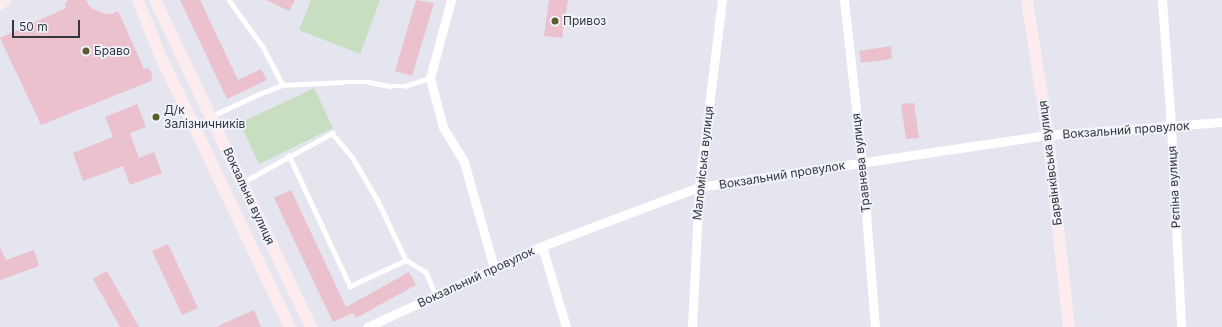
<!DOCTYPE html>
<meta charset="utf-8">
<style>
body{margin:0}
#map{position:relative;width:1222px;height:327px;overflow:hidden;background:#e4e5ee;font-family:Inter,sans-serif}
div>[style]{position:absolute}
.green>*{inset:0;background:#c8dec1}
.building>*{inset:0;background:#eac1cd}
.lane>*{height:4.5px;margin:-2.25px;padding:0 2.25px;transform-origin:2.25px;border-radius:2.25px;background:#fff}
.street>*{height:9px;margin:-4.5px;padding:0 4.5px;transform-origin:4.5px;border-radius:4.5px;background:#fff}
.secondary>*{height:12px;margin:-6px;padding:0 6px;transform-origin:6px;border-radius:6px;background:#fdecee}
.dots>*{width:11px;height:11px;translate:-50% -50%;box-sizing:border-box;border:2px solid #f1f3fc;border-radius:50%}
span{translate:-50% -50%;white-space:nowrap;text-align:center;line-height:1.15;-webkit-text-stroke:3.5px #f1f3fc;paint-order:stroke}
.poi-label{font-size:12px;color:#36373a}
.left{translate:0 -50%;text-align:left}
.street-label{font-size:12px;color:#36373a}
.scale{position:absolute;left:12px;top:20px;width:68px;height:18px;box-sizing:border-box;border:2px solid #36373a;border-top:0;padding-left:5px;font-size:12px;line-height:14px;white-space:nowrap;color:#36373a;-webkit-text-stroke:3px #f1f3fc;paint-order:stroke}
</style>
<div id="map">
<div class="green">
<div style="clip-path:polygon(311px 0,380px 0,360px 54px,299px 30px)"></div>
<div style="clip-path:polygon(314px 88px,333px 128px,259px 164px,240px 123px)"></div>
</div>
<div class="building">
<div style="clip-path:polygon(68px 0,86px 0,88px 4px,93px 9px,106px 14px,112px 14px,118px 11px,144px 69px,147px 68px,151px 71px,152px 75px,151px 81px,41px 125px,0 38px,66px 8px,65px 5px)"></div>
<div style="clip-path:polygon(180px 0,200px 0,238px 80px,261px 69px,267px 80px,227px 99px)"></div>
<div style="clip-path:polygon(266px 0,295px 0,289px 11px)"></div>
<div style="clip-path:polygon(416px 0,434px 3px,412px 76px,395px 71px)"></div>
<div style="clip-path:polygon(549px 0,568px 0,562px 38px,544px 36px)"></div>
<div style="clip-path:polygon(891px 46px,892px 59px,861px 63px,859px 51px)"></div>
<div style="clip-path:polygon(914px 103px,919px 138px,906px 139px,901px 104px)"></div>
<div style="clip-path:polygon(137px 104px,146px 127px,130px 133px,139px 158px,154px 152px,162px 173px,130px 185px,123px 166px,83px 181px,73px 153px,113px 137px,105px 117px)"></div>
<div style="clip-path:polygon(291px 190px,346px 307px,409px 272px,416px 285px,356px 318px,353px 313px,333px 322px,274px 198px)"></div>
<div style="clip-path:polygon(168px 244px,198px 308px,182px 315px,152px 251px)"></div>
<div style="clip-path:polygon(0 247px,6px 260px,34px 250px,39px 266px,0 280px)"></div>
<div style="clip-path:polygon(107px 271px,139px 327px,120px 327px,93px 279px)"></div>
<div style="clip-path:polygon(254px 310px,261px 327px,216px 327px)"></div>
</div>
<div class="lane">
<div style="left:229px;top:0;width:58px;rotate:54.1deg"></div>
<div style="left:263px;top:47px;width:43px;rotate:62.2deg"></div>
<div style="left:212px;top:116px;width:52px;rotate:-25.1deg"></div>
<div style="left:259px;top:94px;width:26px;rotate:-21deg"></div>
<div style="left:283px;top:85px;width:60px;rotate:-2.9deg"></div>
<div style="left:343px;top:82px;width:26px"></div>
<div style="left:369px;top:82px;width:21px;rotate:11deg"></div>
<div style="left:390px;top:86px;width:15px"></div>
<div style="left:405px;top:86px;width:26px;rotate:-18deg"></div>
<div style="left:289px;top:155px;width:145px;rotate:65deg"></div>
<div style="left:350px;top:286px;width:62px;rotate:-24.9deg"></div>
<div style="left:243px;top:182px;width:102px;rotate:-28.8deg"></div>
<div style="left:332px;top:133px;width:33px;rotate:50deg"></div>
<div style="left:353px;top:158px;width:50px;rotate:59.8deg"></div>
<div style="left:378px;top:201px;width:65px;rotate:64.6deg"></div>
<div style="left:406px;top:260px;width:23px;rotate:31deg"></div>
<div style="left:426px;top:272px;width:25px;rotate:67deg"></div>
</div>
<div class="street">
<div style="left:451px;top:0;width:81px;rotate:105.1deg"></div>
<div style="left:430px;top:78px;width:51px;rotate:75.1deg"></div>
<div style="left:443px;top:127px;width:41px;rotate:59deg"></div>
<div style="left:464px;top:162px;width:110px;rotate:74.2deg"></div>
<div style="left:844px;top:0;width:163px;rotate:83.7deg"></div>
<div style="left:862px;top:162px;width:166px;rotate:85.5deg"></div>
<div style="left:1162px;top:0;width:127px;rotate:85.9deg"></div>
<div style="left:1171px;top:127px;width:200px;rotate:87.1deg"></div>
<div style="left:542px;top:246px;width:84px;rotate:73.5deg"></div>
<div style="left:367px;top:327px;width:193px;rotate:-24.8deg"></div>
<div style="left:542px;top:246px;width:168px;rotate:-20.6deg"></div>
<div style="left:699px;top:187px;width:353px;rotate:-8.5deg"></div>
<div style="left:1048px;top:135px;width:174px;rotate:-4.3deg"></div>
<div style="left:692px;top:327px;width:140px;rotate:-87.1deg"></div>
<div style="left:699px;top:187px;width:188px;rotate:-83deg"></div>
</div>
<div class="secondary">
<div style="left:138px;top:0;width:59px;rotate:68.2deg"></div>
<div style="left:160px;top:55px;width:301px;rotate:64.5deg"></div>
<div style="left:155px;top:0;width:362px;rotate:64.5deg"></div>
<div style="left:1027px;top:0;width:137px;rotate:81.2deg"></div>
<div style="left:1048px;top:135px;width:193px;rotate:83.8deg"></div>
<div style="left:0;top:4px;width:7px;rotate:-34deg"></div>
</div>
<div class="dots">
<div style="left:555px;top:21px;background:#5c5d2a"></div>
<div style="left:86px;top:51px;background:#5c5d2a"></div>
<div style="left:156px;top:117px;background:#5c5d2a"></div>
</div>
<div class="poi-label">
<span class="left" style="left:563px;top:21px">Привоз</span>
<span class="left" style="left:94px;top:51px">Браво</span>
<span class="left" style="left:164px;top:117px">Д/к<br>Залізничників</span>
</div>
<div class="street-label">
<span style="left:1126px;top:130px;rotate:-4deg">Вокзальний провулок</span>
<span style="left:703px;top:163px;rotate:-84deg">Маломіська вулиця</span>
<span style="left:861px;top:163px;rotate:-96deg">Травнева вулиця</span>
<span style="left:1050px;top:163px;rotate:-97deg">Барвінківська вулиця</span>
<span style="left:782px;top:175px;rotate:-9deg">Вокзальний провулок</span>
<span style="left:1174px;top:187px;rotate:-93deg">Рєпіна вулиця</span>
<span style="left:249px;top:196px;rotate:65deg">Вокзальна вулиця</span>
<span style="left:476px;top:277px;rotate:-25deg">Вокзальний провулок</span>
</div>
<div class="scale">50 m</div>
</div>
